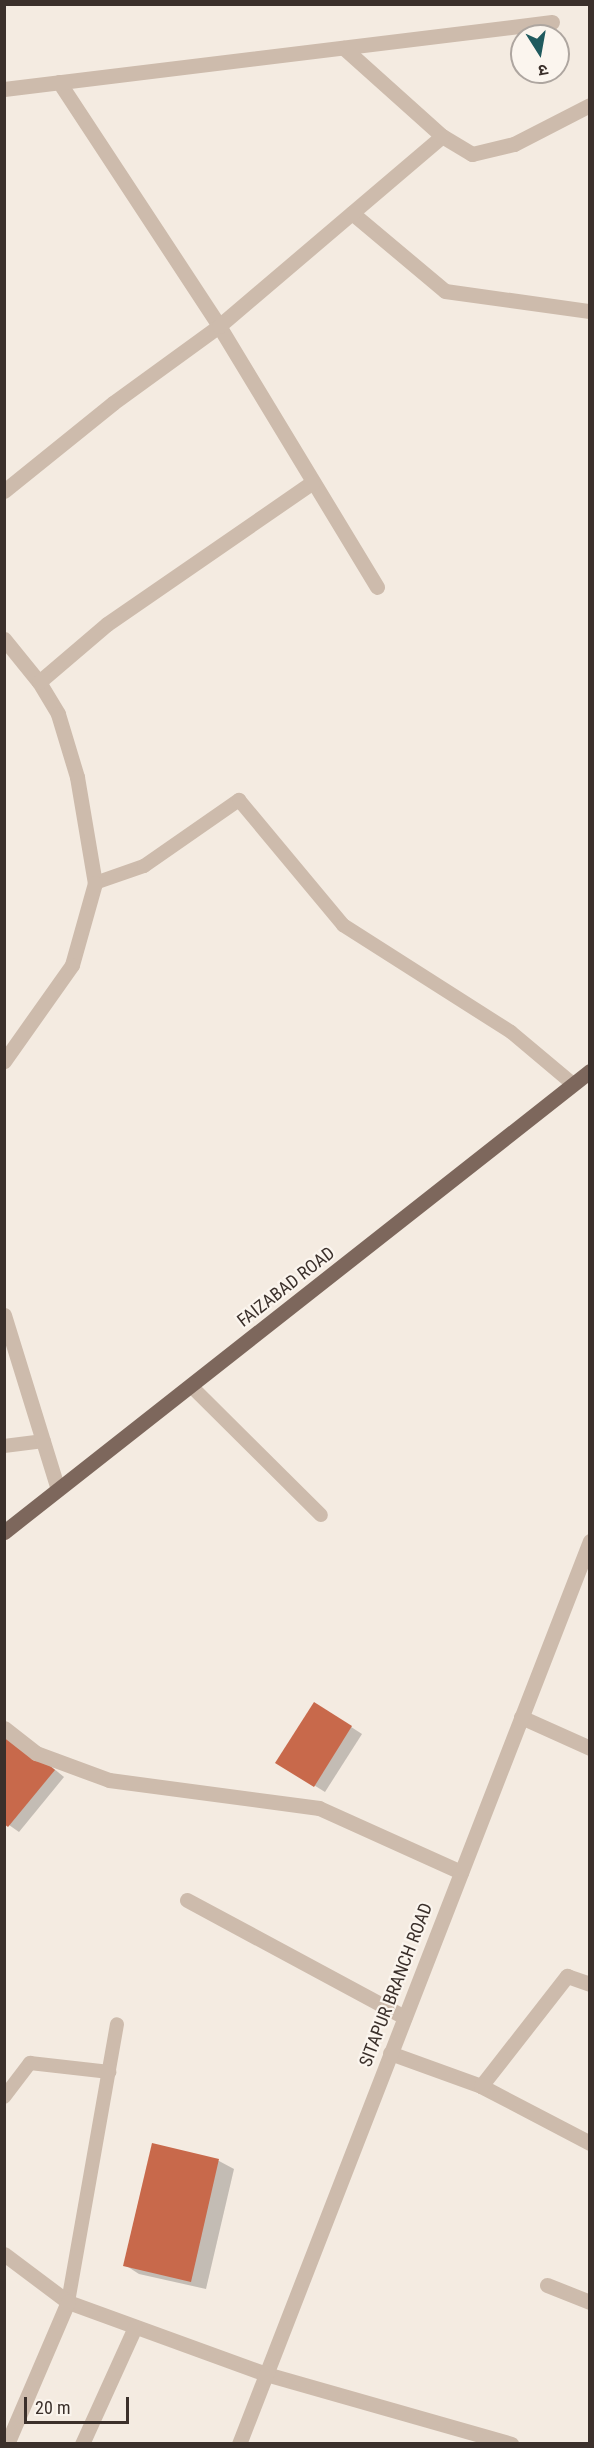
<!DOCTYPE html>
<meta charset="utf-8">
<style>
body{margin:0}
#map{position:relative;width:594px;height:2448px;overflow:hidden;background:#f4ebe1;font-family:"Roboto Condensed","Noto Sans Devanagari",sans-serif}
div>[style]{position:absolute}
.shadow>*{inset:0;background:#0003}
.building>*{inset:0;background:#c8694b}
.service>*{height:14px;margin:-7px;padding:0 7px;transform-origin:7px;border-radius:7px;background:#cdbbac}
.minor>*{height:15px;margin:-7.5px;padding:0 7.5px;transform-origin:7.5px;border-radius:7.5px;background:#cdbbac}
.tertiary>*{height:15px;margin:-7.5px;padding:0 7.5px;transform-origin:7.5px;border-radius:7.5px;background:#cdbbac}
.primary>*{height:15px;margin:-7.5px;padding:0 7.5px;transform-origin:7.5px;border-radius:7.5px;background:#7d675c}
span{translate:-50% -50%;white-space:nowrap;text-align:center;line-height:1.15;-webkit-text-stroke:4.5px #fbf5ee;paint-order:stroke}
.street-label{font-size:18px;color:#3b302b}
.frame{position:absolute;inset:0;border:6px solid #3b302b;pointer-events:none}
.north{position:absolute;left:510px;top:24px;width:60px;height:60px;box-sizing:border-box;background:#fbf5ee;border:2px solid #aea6a0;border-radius:50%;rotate:169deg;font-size:16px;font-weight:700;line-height:24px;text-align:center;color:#3b302b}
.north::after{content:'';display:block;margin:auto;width:21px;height:27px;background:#1f5a5e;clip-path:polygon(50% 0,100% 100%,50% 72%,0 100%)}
.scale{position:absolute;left:24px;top:2397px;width:105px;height:27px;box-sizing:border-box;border:3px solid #3b302b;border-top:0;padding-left:8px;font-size:18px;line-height:21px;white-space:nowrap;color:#3b302b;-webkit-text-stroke:4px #fbf5ee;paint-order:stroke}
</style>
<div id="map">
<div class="shadow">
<div style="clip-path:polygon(325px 1710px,362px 1734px,325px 1792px,277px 1762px)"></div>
<div style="clip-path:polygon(21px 1742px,64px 1777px,19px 1832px,9px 1825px)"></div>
<div style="clip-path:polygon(153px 2145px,219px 2161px,234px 2169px,206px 2289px,139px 2274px,125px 2265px)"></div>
</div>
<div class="building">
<div style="clip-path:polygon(314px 1702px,352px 1726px,314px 1787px,275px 1763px)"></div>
<div style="clip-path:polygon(10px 1734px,55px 1770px,8px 1827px,4px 1824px,4px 1740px)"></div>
<div style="clip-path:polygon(152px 2143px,219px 2159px,191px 2282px,123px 2266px)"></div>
</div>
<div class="service">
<div style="left:95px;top:883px;width:52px;rotate:-19.1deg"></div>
<div style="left:144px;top:866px;width:116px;rotate:-34.8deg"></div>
<div style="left:239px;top:800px;width:163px;rotate:50.2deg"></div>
<div style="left:343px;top:925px;width:199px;rotate:32.5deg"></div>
<div style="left:511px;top:1032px;width:81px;rotate:40deg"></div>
<div style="left:191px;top:1386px;width:183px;rotate:44.8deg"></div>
<div style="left:4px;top:1446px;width:40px;rotate:-7.1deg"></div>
<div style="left:4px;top:2097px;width:43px;rotate:-52.6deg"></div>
<div style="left:30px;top:2063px;width:80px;rotate:6.5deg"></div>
<div style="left:68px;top:2302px;width:282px;rotate:-80deg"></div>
</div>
<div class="minor">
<div style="left:59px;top:82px;width:292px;rotate:56.7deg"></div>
<div style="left:219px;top:326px;width:305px;rotate:58.8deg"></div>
<div style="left:4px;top:89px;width:552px;rotate:-6.97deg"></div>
<div style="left:442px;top:136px;width:35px;rotate:31deg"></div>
<div style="left:472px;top:154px;width:43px;rotate:-13.4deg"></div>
<div style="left:514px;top:144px;width:85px;rotate:-27.2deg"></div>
<div style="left:352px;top:213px;width:121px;rotate:40deg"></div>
<div style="left:445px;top:291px;width:146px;rotate:7.9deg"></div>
<div style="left:4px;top:491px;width:140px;rotate:-38.9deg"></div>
<div style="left:113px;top:403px;width:131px;rotate:-36deg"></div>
<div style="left:219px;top:326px;width:293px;rotate:-40.4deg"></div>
<div style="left:442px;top:136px;width:132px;rotate:-138.1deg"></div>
<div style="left:4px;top:639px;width:55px;rotate:50.9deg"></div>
<div style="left:39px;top:682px;width:37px;rotate:59deg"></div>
<div style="left:58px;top:714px;width:66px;rotate:73.2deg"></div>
<div style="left:77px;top:777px;width:108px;rotate:80.4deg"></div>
<div style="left:95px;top:883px;width:85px;rotate:105.7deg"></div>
<div style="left:72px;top:965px;width:118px;rotate:125.3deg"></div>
<div style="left:39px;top:682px;width:89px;rotate:-40.5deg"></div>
<div style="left:107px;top:624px;width:250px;rotate:-34.6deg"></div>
<div style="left:4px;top:1315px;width:182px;rotate:72.8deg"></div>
<div style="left:521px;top:1717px;width:76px;rotate:24.2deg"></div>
<div style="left:4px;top:1728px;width:41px;rotate:38deg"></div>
<div style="left:36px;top:1753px;width:78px;rotate:20.3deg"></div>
<div style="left:109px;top:1780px;width:212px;rotate:7.6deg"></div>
<div style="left:319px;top:1808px;width:156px;rotate:24.3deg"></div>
<div style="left:187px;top:1900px;width:247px;rotate:28.3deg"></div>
<div style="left:390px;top:2053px;width:97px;rotate:19.9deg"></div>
<div style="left:481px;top:2086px;width:123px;rotate:27.6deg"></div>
<div style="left:481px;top:2086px;width:140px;rotate:-52deg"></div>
<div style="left:567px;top:1976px;width:24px;rotate:19deg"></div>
<div style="left:4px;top:2254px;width:80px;rotate:36.9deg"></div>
<div style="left:68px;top:2302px;width:211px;rotate:20deg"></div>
<div style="left:266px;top:2374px;width:255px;rotate:15.9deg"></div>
<div style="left:547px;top:2285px;width:46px;rotate:21.6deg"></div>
<div style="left:7px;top:2444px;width:155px;rotate:-66.8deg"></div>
<div style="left:82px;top:2444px;width:128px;rotate:-65.6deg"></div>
</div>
<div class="tertiary">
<div style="left:239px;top:2444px;width:969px;rotate:-68.76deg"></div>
</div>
<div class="primary">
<div style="left:4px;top:1532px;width:746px;rotate:-38.19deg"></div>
</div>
<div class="street-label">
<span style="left:286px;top:1287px;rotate:-38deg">FAIZABAD ROAD</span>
<span style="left:396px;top:1985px;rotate:-69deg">SITAPUR BRANCH ROAD</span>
</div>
<div class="frame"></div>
<div class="north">उ</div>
<div class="scale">20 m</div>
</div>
